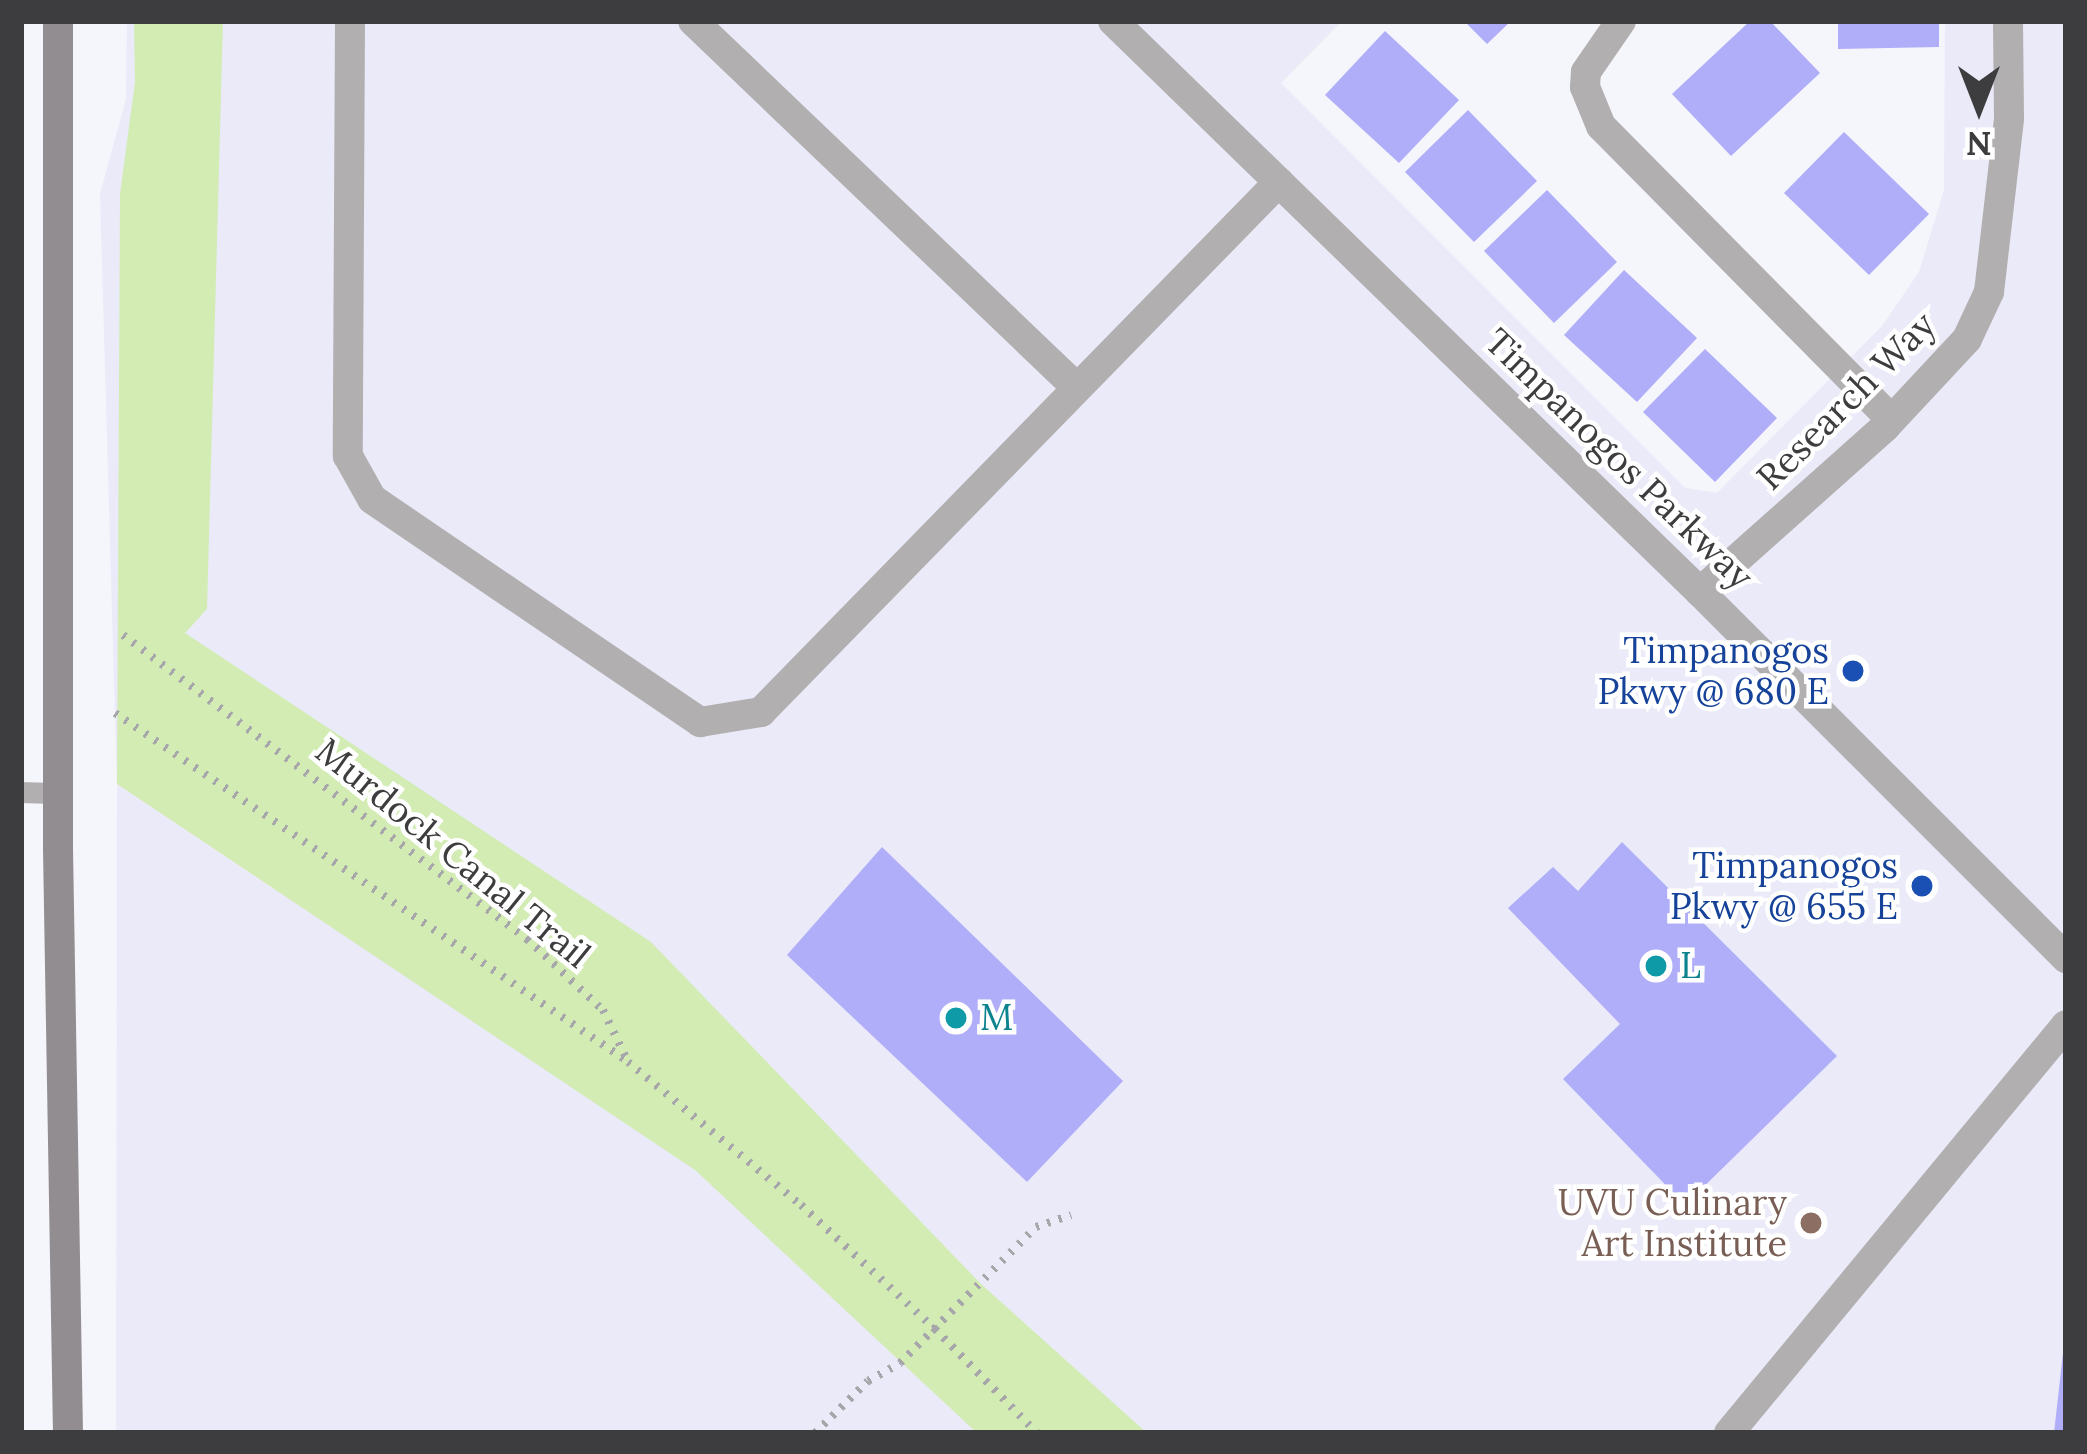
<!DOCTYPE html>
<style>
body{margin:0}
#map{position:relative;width:2087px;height:1454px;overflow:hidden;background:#f5f5fc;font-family:Lora,serif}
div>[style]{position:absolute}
.built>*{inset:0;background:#eaeaf8}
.green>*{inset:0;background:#d2ecb3}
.building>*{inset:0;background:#b0adf9}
.path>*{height:8px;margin-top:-4px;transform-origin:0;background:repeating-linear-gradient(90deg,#a6a6ab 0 3px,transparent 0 12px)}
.service>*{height:21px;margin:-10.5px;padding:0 10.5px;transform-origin:10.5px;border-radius:10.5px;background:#b2afb1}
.minor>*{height:30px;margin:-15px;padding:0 15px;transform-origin:15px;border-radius:15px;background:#b2afb1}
.tertiary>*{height:30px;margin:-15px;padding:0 15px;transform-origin:15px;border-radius:15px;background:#b2afb1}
.secondary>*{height:30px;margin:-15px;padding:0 15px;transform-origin:15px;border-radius:15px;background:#928d90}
.dots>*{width:33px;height:33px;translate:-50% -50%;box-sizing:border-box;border:6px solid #fff;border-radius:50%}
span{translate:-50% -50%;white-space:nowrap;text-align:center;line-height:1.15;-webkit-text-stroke:9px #fff;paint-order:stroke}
.street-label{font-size:36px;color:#3d3d3f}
.transit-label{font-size:36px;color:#164399}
.right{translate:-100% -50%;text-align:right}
.culture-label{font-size:36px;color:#0d838f}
.left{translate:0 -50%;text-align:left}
.education-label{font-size:36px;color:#785e54}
.frame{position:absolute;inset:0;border:24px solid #3d3d3f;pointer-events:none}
.north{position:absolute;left:1919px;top:48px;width:120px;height:120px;-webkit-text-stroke:9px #fff;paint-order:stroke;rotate:180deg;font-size:33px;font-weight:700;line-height:48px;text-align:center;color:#3d3d3f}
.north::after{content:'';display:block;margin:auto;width:42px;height:54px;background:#3d3d3f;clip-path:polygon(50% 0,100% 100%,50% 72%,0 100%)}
</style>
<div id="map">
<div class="built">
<div style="clip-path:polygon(127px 21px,1342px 21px,1281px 83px,1685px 488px,1717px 493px,1882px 326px,1919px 272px,1944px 190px,1945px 21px,2066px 21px,2066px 1433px,116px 1433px,117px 784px,100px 194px,126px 99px)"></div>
</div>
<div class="green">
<div style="clip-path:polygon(134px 21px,223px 21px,207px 609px,185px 633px,651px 942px,981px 1284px,1147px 1433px,977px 1433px,695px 1170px,117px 784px,120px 194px,135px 82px)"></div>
</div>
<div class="building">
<div style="clip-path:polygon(1464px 21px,1511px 21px,1487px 44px)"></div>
<div style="clip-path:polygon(1750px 21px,1770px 21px,1820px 73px,1731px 156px,1672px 94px)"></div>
<div style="clip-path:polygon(1838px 21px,1939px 21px,1939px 47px,1838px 49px)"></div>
<div style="clip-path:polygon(1385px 31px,1459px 100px,1399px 163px,1325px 95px)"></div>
<div style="clip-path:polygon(1468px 110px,1537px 181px,1474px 242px,1405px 172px)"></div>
<div style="clip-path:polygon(1844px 132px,1929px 214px,1869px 275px,1784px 193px)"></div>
<div style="clip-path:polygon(1547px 190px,1617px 262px,1554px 323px,1484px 251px)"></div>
<div style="clip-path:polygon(1624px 270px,1697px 338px,1637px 402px,1564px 335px)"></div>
<div style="clip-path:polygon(1705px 349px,1777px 418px,1715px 482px,1643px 412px)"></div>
<div style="clip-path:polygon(1622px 842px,1837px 1056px,1685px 1205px,1563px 1079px,1620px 1024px,1508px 908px,1553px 867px,1578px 891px)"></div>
<div style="clip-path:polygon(882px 847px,1123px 1081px,1027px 1182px,787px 955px)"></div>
<div style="clip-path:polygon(2063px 1353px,2066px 1433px,2054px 1433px)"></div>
</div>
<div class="path">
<div style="left:123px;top:635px;width:506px;rotate:36.96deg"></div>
<div style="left:527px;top:939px;width:104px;rotate:43.1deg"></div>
<div style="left:603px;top:1010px;width:58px;rotate:64.3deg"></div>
<div style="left:628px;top:1062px;width:224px;rotate:39.6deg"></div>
<div style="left:801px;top:1205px;width:183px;rotate:42.8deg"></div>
<div style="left:935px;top:1329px;width:146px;rotate:45.6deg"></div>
<div style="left:115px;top:713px;width:619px;rotate:34.2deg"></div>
<div style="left:815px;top:1433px;width:74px;rotate:-44.5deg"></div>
<div style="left:868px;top:1381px;width:37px;rotate:-29deg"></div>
<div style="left:900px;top:1363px;width:192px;rotate:-45deg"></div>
<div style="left:1036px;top:1227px;width:37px;rotate:-19deg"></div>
</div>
<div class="service">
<div style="left:21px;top:792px;width:38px;rotate:2deg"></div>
</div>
<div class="minor">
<div style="left:350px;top:21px;width:435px;rotate:90.3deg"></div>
<div style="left:348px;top:456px;width:49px;rotate:60.8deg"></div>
<div style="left:372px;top:499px;width:397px;rotate:34.2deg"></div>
<div style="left:700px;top:722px;width:62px;rotate:-9.3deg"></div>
<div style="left:761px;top:712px;width:741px;rotate:-45.66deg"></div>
<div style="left:693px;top:21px;width:531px;rotate:43.7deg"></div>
<div style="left:1621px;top:21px;width:62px;rotate:124.5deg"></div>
<div style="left:1586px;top:72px;width:15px;rotate:94deg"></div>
<div style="left:1585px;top:87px;width:42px;rotate:67.7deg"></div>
<div style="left:1601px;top:126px;width:412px;rotate:45.3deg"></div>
</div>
<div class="tertiary">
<div style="left:1113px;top:21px;width:819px;rotate:44.21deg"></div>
<div style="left:1700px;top:592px;width:518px;rotate:45deg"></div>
<div style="left:1700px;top:592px;width:248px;rotate:-41.7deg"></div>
<div style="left:1885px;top:427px;width:120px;rotate:-47deg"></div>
<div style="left:1967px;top:339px;width:52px;rotate:-64.9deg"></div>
<div style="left:1989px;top:292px;width:175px;rotate:-83.4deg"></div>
<div style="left:2009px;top:118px;width:97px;rotate:-90.6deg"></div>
<div style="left:1729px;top:1433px;width:529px;rotate:-50.44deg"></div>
</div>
<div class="secondary">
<div style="left:58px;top:21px;width:828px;rotate:90deg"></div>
<div style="left:58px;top:849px;width:584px;rotate:89.02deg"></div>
</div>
<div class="dots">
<div style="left:1853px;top:671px;background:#1a4fb4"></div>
<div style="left:1922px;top:886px;background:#1a4fb4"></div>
<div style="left:1656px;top:966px;background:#0f9aa8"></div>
<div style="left:956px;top:1018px;background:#0f9aa8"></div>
<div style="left:1811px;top:1223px;background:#8d6e63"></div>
</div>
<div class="street-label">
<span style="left:1846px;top:401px;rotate:-45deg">Research Way</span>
<span style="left:1619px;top:459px;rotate:44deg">Timpanogos Parkway</span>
<span style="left:453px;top:853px;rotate:39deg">Murdock Canal Trail</span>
</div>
<div class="transit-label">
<span class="right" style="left:1829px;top:671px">Timpanogos<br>Pkwy @ 680 E</span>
<span class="right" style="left:1898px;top:886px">Timpanogos<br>Pkwy @ 655 E</span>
</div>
<div class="culture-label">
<span class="left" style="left:1680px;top:966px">L</span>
<span class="left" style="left:980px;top:1018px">M</span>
</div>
<div class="education-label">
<span class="right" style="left:1787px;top:1223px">UVU Culinary<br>Art Institute</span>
</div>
<div class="frame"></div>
<div class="north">N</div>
</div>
